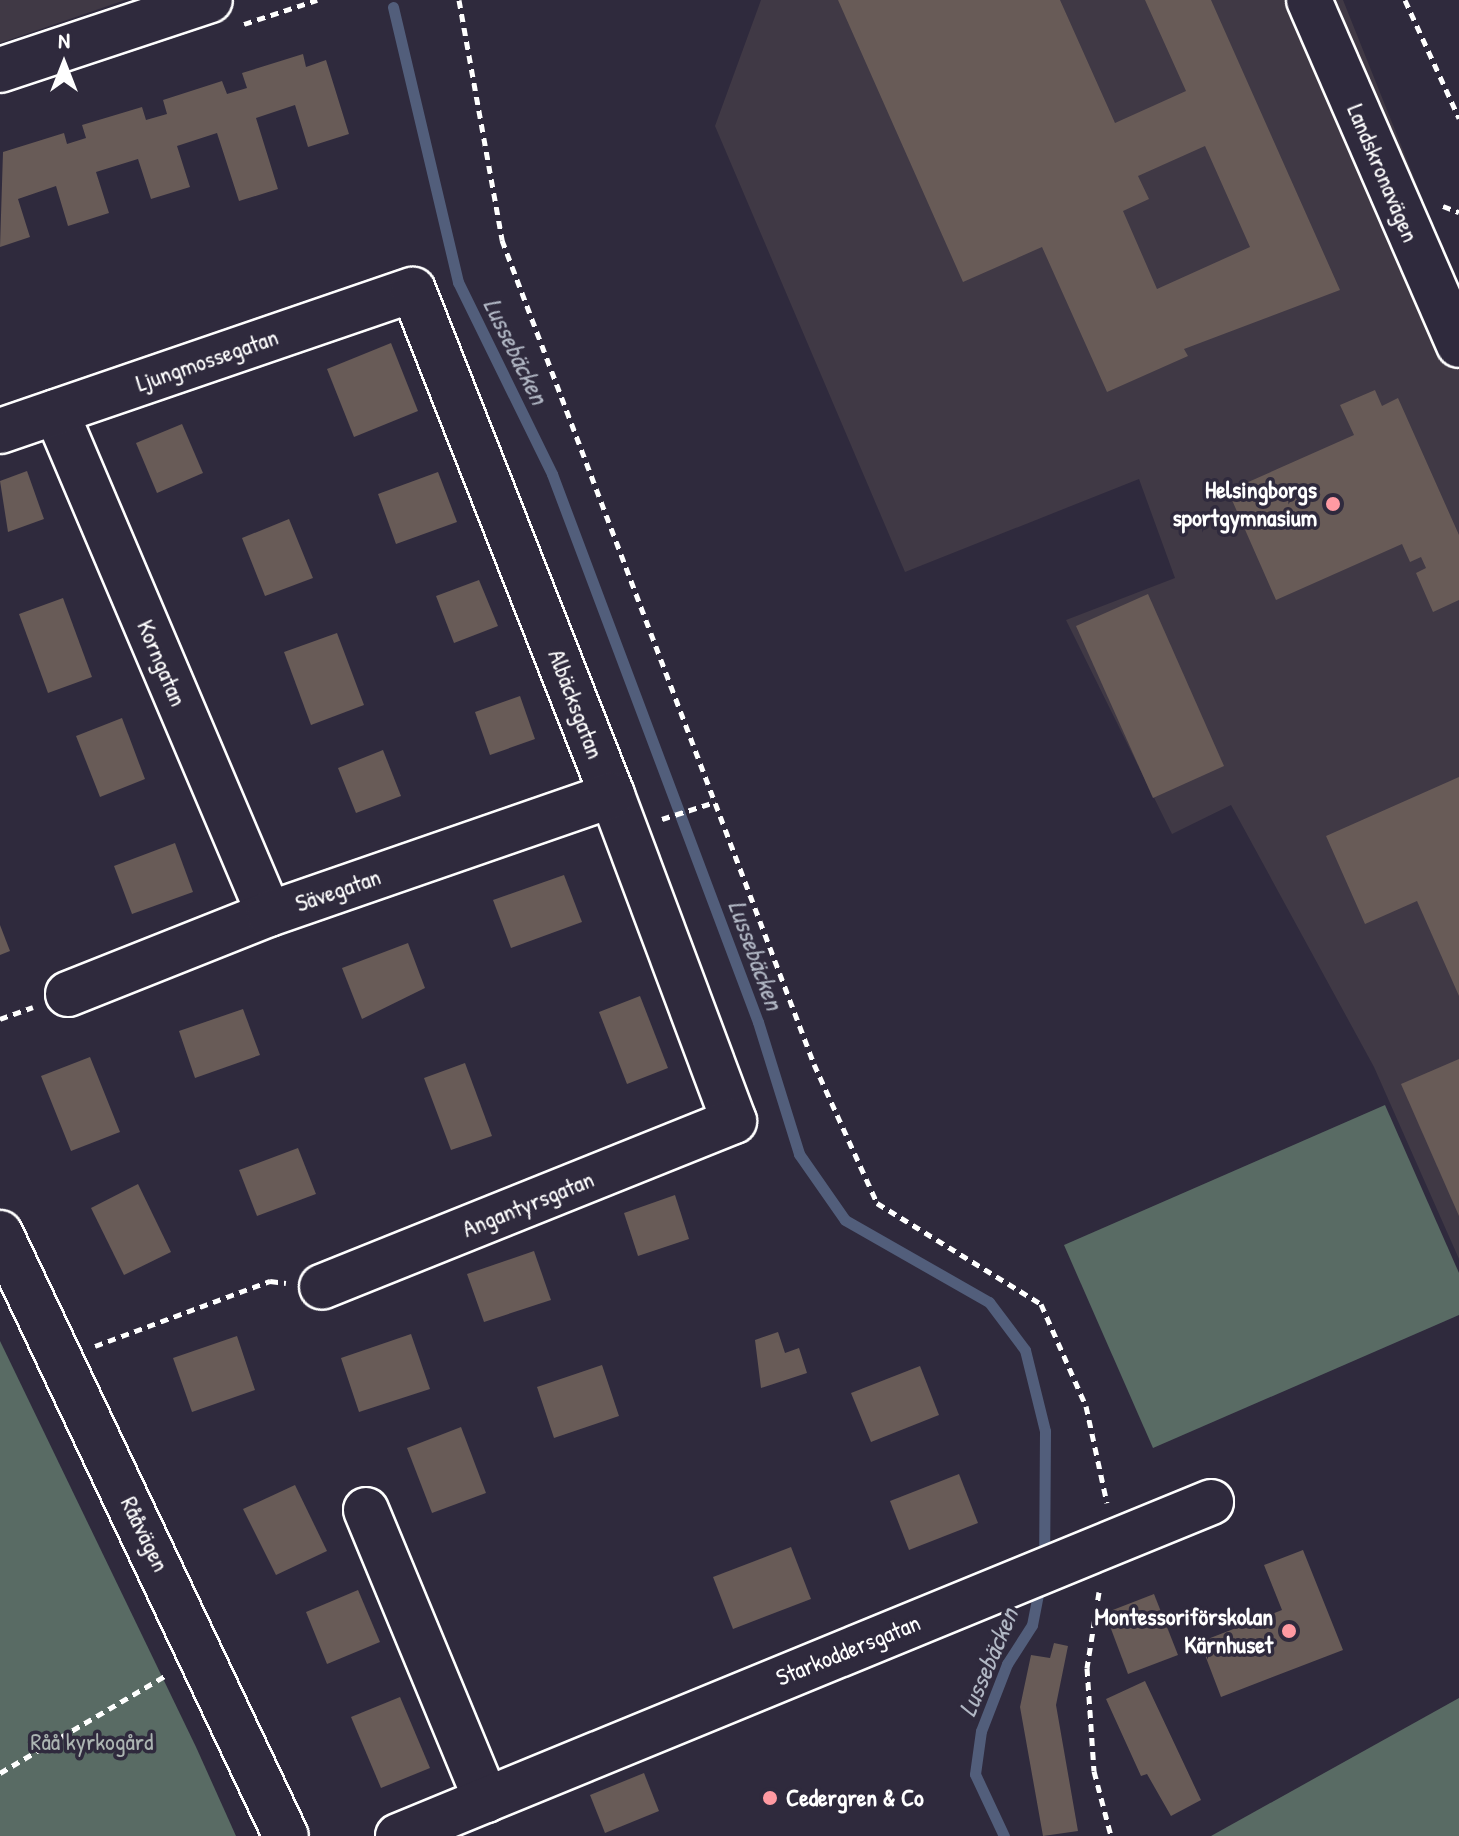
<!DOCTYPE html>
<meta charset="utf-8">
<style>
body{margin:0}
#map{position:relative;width:1459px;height:1836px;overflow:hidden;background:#2f2a3d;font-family:"Patrick Hand",sans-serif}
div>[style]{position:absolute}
.built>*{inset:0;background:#403945}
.green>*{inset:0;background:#596b64}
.stream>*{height:11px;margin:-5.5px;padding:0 5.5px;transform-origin:5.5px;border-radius:5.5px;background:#525e7b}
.building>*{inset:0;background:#685b57}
.path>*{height:5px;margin-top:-2.5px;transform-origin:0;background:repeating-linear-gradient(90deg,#fff 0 8px,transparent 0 14px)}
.roads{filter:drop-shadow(2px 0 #fff) drop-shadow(-2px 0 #fff) drop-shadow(0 2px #fff) drop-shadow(0 -2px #fff)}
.minor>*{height:44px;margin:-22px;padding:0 22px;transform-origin:22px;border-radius:22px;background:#2f2a3d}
.dots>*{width:22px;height:22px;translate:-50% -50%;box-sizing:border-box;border:4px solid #2f2a3d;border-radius:50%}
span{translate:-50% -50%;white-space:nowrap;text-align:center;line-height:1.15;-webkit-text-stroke:7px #2f2a3d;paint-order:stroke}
.street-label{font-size:24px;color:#fff}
.poi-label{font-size:24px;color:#fff;font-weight:700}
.right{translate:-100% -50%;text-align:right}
.left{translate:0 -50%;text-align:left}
.park-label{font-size:24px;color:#acb5b2}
.water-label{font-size:26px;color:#b1b7c4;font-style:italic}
.north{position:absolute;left:24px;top:24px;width:80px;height:80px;-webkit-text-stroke:6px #2f2a3d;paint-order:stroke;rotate:0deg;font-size:22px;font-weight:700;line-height:32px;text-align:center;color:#fff}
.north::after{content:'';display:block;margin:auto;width:28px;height:36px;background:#fff;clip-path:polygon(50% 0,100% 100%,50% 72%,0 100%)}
</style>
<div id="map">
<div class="built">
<div style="clip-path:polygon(0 0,125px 0,0 43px)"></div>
<div style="clip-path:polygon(761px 0,1343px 0,1459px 290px,1459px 1259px,1374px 1067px,1231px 805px,1172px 834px,1066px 620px,1175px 578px,1139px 479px,905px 572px,715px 126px)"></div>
</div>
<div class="green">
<div style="clip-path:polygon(1385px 1105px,1459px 1273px,1459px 1315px,1153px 1448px,1064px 1245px)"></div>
<div style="clip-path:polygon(0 1341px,196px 1747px,236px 1836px,0 1836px)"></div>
<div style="clip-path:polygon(1459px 1698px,1459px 1836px,1211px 1836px)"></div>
</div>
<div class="stream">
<div style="left:393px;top:7px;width:283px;rotate:76.7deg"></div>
<div style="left:458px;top:282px;width:214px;rotate:63.9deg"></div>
<div style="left:552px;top:474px;width:585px;rotate:69.4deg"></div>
<div style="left:758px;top:1022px;width:138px;rotate:72.7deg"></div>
<div style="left:799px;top:1154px;width:80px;rotate:55.1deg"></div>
<div style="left:845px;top:1220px;width:166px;rotate:29.7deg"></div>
<div style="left:989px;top:1302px;width:60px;rotate:53.1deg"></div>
<div style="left:1025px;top:1350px;width:83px;rotate:76.1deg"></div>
<div style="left:1045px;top:1431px;width:129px;rotate:90.4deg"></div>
<div style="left:1004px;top:1836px;width:68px;rotate:-115.1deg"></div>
<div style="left:975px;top:1774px;width:43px;rotate:-82.1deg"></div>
<div style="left:981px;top:1731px;width:72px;rotate:-68.8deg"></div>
<div style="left:1007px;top:1664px;width:46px;rotate:-57.3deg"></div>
<div style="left:1032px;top:1625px;width:42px;rotate:-79deg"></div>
</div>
<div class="building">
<div style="clip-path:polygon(evenodd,838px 0,1060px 0,1115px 123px,1186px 91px,1145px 0,1211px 0,1340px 290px,1184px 349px,1188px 356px,1107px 392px,1042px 247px,963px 282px,838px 0,1205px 146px,1250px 247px,1157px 289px,1123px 211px,1149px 199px,1138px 176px,1205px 146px)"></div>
<div style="clip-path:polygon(303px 54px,306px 67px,326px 60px,349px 134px,308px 147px,295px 105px,256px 118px,278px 189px,239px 201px,217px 133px,177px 146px,190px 187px,151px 199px,138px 159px,96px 172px,109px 213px,68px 226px,56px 186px,18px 199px,30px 237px,0 247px,3px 152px,64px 133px,67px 144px,86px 138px,82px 125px,142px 107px,146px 120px,167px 114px,163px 100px,222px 81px,227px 94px,247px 88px,242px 73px)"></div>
<div style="clip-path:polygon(391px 343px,418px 411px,354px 437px,327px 369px)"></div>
<div style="clip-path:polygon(1375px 390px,1382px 406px,1398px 398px,1459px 535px,1459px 600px,1433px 612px,1416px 573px,1426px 568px,1421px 557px,1410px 562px,1402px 544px,1276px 600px,1228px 491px,1354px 435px,1340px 405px)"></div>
<div style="clip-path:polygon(182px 424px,203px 473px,157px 493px,136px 443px)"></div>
<div style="clip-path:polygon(27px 471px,44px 519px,8px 532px,0 481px)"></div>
<div style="clip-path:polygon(438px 472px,457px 522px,396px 544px,378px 494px)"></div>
<div style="clip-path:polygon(289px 519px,313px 578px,265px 596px,242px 538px)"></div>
<div style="clip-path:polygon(479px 580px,498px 626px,454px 643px,436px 596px)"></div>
<div style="clip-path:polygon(1148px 594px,1224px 766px,1153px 798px,1076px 626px)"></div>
<div style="clip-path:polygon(63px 598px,92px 677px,48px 693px,19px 614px)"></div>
<div style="clip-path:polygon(337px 633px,364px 705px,311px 725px,284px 652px)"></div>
<div style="clip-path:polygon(520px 696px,535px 739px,490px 755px,475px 712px)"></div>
<div style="clip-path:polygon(122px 718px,145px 779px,100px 797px,76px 736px)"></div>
<div style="clip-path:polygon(383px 750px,401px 796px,356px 813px,338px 768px)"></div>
<div style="clip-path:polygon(1459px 777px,1459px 996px,1417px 901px,1365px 924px,1326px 836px)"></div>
<div style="clip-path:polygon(175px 843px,193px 892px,132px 914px,114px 866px)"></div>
<div style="clip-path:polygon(564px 875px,582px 922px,511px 948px,493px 900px)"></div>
<div style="clip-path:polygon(0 925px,10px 951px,0 955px)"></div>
<div style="clip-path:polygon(408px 943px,425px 988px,362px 1019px,342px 968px)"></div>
<div style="clip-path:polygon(640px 996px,668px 1068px,627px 1084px,599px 1012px)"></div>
<div style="clip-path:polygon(243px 1009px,260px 1055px,195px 1078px,179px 1031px)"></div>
<div style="clip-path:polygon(90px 1057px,120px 1132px,71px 1151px,41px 1076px)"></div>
<div style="clip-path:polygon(1459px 1059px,1459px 1216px,1401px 1084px)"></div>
<div style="clip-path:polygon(465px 1063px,492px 1136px,451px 1150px,424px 1078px)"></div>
<div style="clip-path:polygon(298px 1148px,316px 1194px,257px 1216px,239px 1170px)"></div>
<div style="clip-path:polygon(138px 1184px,171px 1252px,124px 1275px,91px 1208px)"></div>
<div style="clip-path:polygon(675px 1195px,689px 1239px,638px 1256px,624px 1213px)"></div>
<div style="clip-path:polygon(534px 1251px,551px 1300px,484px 1322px,467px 1274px)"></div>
<div style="clip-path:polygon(778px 1332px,785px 1353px,799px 1348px,807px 1373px,761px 1388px,755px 1340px)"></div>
<div style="clip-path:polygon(411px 1334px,430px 1389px,359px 1412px,341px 1358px)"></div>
<div style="clip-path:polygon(237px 1336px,255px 1390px,192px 1412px,173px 1358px)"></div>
<div style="clip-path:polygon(602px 1365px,619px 1416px,554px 1438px,537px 1387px)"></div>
<div style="clip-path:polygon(920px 1366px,939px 1415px,871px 1442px,851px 1393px)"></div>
<div style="clip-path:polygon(461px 1427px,486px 1493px,432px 1513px,407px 1448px)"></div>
<div style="clip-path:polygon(959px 1474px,978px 1523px,909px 1550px,890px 1501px)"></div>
<div style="clip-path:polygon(295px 1485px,327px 1551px,276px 1575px,243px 1509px)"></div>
<div style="clip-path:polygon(791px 1547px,811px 1599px,733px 1629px,713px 1577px)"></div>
<div style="clip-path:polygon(1303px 1550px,1343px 1650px,1221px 1697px,1200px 1642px,1282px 1610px,1264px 1565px)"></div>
<div style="clip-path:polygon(358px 1590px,380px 1642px,327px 1664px,306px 1612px)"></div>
<div style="clip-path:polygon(1154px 1594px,1178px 1655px,1128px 1674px,1105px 1613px)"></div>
<div style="clip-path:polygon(1054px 1643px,1068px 1646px,1056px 1705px,1078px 1831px,1043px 1836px,1020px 1707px,1031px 1655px,1050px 1658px)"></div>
<div style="clip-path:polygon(1145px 1681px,1201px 1800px,1171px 1816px,1147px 1774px,1141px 1776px,1106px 1699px)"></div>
<div style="clip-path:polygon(400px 1697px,430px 1768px,381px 1788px,351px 1717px)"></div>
<div style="clip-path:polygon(644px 1773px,659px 1811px,605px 1833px,590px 1795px)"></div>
</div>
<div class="path">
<div style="left:459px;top:0;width:244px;rotate:79.8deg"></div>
<div style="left:502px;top:240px;width:881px;rotate:69.26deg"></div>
<div style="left:814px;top:1064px;width:153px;rotate:65.6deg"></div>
<div style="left:877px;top:1203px;width:193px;rotate:31.6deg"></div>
<div style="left:1041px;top:1304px;width:111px;rotate:66.2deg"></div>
<div style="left:1086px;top:1406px;width:99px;rotate:77.8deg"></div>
<div style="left:1405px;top:0;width:130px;rotate:65.4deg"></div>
<div style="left:244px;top:24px;width:77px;rotate:-18.2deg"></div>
<div style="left:1443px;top:206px;width:17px;rotate:21deg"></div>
<div style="left:662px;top:819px;width:56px;rotate:-17.8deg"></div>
<div style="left:0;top:1019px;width:35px;rotate:-20deg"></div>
<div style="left:95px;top:1346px;width:187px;rotate:-20.4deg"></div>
<div style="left:270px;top:1281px;width:16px;rotate:7deg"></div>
<div style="left:1099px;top:1592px;width:77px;rotate:99deg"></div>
<div style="left:1087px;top:1668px;width:103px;rotate:86.1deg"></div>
<div style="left:1094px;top:1771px;width:67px;rotate:75.3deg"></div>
<div style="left:0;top:1773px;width:191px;rotate:-30.5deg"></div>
</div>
<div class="roads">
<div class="minor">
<div style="left:1309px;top:0;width:376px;rotate:66.5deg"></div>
<div style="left:0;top:70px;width:221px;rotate:-18.4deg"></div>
<div style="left:56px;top:412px;width:545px;rotate:67.01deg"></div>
<div style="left:0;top:431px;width:436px;rotate:-18.9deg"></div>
<div style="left:413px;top:290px;width:543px;rotate:68.49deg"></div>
<div style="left:612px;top:795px;width:348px;rotate:69.5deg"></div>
<div style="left:734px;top:1121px;width:444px;rotate:158.1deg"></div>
<div style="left:68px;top:994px;width:216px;rotate:-21.7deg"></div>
<div style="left:269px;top:914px;width:363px;rotate:-19.1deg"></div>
<div style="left:0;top:1233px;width:667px;rotate:64.63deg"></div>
<div style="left:366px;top:1510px;width:314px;rotate:67.5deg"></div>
<div style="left:398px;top:1836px;width:879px;rotate:-22.33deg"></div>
</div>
</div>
<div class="dots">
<div style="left:1333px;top:504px;background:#ff9aa2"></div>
<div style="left:1289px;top:1631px;background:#ff9aa2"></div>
<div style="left:770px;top:1798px;background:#ff9aa2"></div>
</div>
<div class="street-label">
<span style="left:1383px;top:173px;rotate:67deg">Landskronavägen</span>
<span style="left:207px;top:360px;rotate:-19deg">Ljungmossegatan</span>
<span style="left:162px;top:663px;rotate:67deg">Korngatan</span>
<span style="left:576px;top:704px;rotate:69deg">Albäcksgatan</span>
<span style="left:338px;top:890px;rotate:-19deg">Sävegatan</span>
<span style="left:528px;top:1204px;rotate:-22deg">Angantyrsgatan</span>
<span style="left:145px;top:1534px;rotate:64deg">Rååvägen</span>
<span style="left:848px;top:1650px;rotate:-22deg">Starkoddersgatan</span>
</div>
<div class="poi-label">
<span class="right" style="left:1317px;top:504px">Helsingborgs<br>sportgymnasium</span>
<span class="right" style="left:1273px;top:1631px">Montessoriförskolan<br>Kärnhuset</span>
<span class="left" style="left:786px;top:1798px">Cedergren &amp; Co</span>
</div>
<div class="park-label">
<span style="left:92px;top:1742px">Råå kyrkogård</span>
</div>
<div class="water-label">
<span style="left:516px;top:351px;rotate:64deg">Lussebäcken</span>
<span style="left:756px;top:955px;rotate:70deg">Lussebäcken</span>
<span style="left:988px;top:1662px;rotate:-67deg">Lussebäcken</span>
</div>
<div class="north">N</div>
</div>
